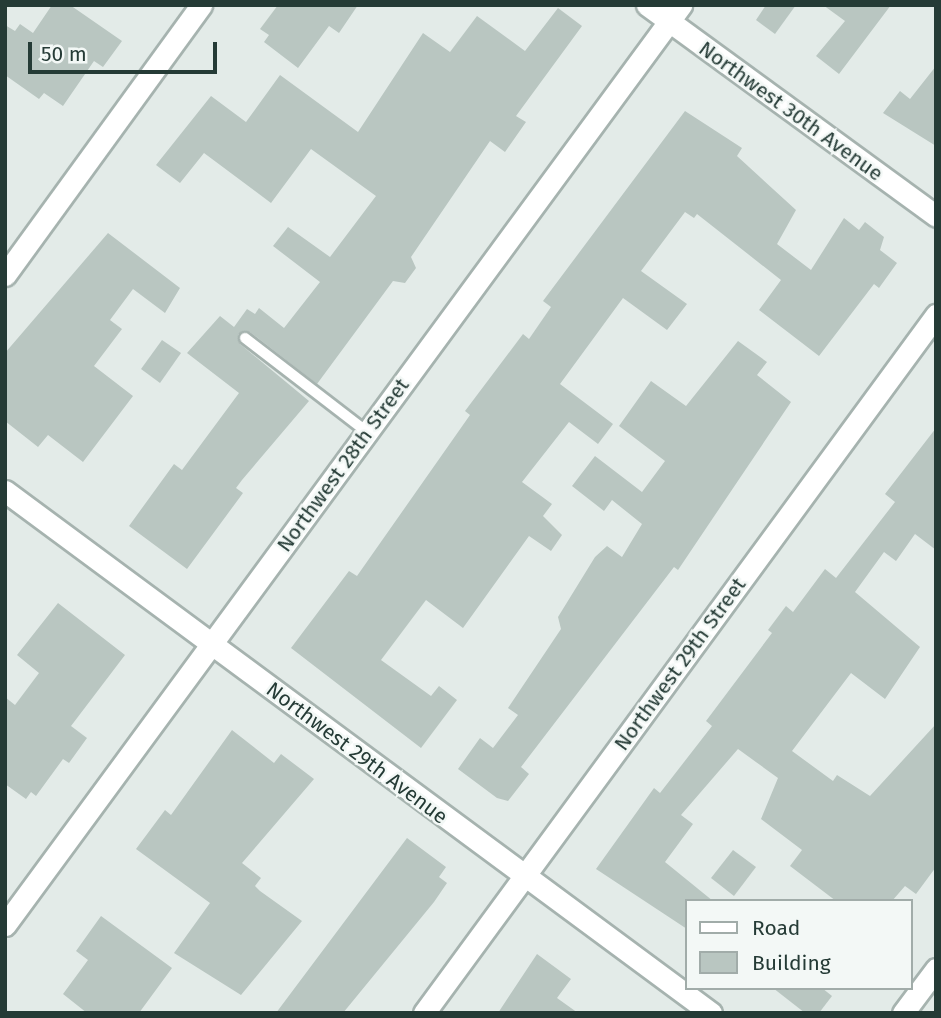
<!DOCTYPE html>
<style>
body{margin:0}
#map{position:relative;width:941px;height:1018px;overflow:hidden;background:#e3ebe8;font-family:"Fira Sans",sans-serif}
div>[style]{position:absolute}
.building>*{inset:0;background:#b9c6c1}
.roads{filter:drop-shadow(2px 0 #a6b3af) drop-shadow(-2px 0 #a6b3af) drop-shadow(0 2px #a6b3af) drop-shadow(0 -2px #a6b3af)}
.lane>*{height:10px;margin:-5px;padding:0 5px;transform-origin:5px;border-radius:5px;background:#fff}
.street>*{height:21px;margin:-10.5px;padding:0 10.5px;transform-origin:10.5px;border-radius:10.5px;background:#fff}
.secondary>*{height:21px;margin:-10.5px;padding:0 10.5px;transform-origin:10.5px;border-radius:10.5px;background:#fff}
span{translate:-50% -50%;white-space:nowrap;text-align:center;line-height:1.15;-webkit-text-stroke:5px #f3f8f6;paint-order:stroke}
.street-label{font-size:21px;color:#253b36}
.frame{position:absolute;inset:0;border:7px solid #253b36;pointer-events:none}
.legend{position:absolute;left:685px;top:899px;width:228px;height:91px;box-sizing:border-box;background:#f3f8f6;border:2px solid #a1aca9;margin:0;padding:9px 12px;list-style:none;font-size:21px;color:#253b36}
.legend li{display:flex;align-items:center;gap:14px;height:35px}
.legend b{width:35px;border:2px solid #a1aca9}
.scale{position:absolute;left:28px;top:42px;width:189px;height:32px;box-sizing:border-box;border:4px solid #253b36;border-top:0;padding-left:9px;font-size:21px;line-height:24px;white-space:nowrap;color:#253b36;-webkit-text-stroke:5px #f3f8f6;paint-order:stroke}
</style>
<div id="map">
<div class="building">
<div style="clip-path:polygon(52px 5px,70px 5px,122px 41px,103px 67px,94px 61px,63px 106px,44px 93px,39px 99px,5px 75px,5px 25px,15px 31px,20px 24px,33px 33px)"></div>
<div style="clip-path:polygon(278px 5px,358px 5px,339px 33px,329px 26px,298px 68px,264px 42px,269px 35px,260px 29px)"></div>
<div style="clip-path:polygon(766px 5px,796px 5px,775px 34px,756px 20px)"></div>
<div style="clip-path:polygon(823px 5px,891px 5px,839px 74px,816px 56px,845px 21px)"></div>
<div style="clip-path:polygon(558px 8px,582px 26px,516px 116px,526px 122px,505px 152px,490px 141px,411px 257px,416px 268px,405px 283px,393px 281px,317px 384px,250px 332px,238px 334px,240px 344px,309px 401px,242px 480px,236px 488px,243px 493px,187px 569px,129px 526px,174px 464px,182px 470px,239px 393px,187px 353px,220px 316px,234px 327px,247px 309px,255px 314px,259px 308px,284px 328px,320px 282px,273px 246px,288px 227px,330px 257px,376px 196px,311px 149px,271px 203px,204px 153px,180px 183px,156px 165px,211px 96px,246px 122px,280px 75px,358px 132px,423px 33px,450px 52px,477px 16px,525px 51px)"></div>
<div style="clip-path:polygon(936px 66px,936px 146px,883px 113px,900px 91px,910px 99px)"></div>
<div style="clip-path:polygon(685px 111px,742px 148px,737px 156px,796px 210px,777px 244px,811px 270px,844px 218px,859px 230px,865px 222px,884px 237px,880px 250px,897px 263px,879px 288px,874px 284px,819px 356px,759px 310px,781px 280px,697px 214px,694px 218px,685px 212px,641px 271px,687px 304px,667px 330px,623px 298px,560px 384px,613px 424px,598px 444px,569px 422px,522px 482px,552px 504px,543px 516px,562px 535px,551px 551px,529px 536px,463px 628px,426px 600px,381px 660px,431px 696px,439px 686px,457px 700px,421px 748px,291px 648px,349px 571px,357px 576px,470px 415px,465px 411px,523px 334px,529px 339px,551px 307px,543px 301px)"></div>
<div style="clip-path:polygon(108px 233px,180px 288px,165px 313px,133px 289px,110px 320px,122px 329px,94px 366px,133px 396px,83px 462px,48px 435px,38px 447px,5px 421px,5px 353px)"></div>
<div style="clip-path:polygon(162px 340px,181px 353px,160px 383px,141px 369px)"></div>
<div style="clip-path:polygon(738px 341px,767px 362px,757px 375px,791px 402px,678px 570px,674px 567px,521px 767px,529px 774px,508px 801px,497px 798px,458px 769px,480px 738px,493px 748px,518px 715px,508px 708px,561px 629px,558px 617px,595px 557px,607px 546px,622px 557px,642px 524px,612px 500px,604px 511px,572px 486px,595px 456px,642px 492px,665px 461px,619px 426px,651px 381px,686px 406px)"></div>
<div style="clip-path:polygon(936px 428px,936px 550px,915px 534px,896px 561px,884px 552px,855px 592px,920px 647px,885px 699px,851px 673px,792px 751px,833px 781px,837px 775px,870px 796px,936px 724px,936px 867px,916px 894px,905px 886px,892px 901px,836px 901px,790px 866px,802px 850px,761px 819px,778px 778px,738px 749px,681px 815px,693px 824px,665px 862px,713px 901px,687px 901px,687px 929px,596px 869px,654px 788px,660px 793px,712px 726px,706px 721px,772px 633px,768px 630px,786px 606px,793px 612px,825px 569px,836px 578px,895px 502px,885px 494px)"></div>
<div style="clip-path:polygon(58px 603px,125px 655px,71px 726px,87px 738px,69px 763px,63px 759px,36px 796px,31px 792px,26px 799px,5px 784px,5px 697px,15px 705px,39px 673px,17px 655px)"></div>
<div style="clip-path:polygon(232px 730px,274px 763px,281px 754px,314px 779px,242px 863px,261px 878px,255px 886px,260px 891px,302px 921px,241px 995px,174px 953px,210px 903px,136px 849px,165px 810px,171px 815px)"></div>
<div style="clip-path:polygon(407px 838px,446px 867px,439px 877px,447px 883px,434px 902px,343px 1013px,276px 1013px)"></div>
<div style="clip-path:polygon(733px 850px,756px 867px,734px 896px,711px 878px)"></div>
<div style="clip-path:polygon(101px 916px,172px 968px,139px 1013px,87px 1013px,63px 994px,88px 960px,76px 951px)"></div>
<div style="clip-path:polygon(537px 954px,571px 979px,557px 998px,578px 1013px,498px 1013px)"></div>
<div style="clip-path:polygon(773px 988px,822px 988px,832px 996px,819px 1013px,805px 1013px)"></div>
</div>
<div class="roads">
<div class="lane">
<div style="left:245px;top:338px;width:154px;rotate:37.6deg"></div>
</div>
<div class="street">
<div style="left:647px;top:5px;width:358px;rotate:36.1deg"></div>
<div style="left:5px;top:275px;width:334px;rotate:-54deg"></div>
<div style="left:5px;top:491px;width:878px;rotate:36.48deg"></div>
<div style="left:424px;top:1013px;width:866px;rotate:-53.74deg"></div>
<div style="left:903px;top:1013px;width:55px;rotate:-53.1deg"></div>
</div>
<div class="secondary">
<div style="left:5px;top:925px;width:1142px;rotate:-53.69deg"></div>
</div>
</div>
<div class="street-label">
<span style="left:791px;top:111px;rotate:36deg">Northwest 30th Avenue</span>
<span style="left:343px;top:465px;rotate:-54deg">Northwest 28th Street</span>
<span style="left:680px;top:664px;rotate:-54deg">Northwest 29th Street</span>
<span style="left:357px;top:753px;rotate:37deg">Northwest 29th Avenue</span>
</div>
<div class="frame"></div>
<ul class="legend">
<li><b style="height:9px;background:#fff"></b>Road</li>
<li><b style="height:19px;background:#b9c6c1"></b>Building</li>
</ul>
<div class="scale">50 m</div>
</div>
